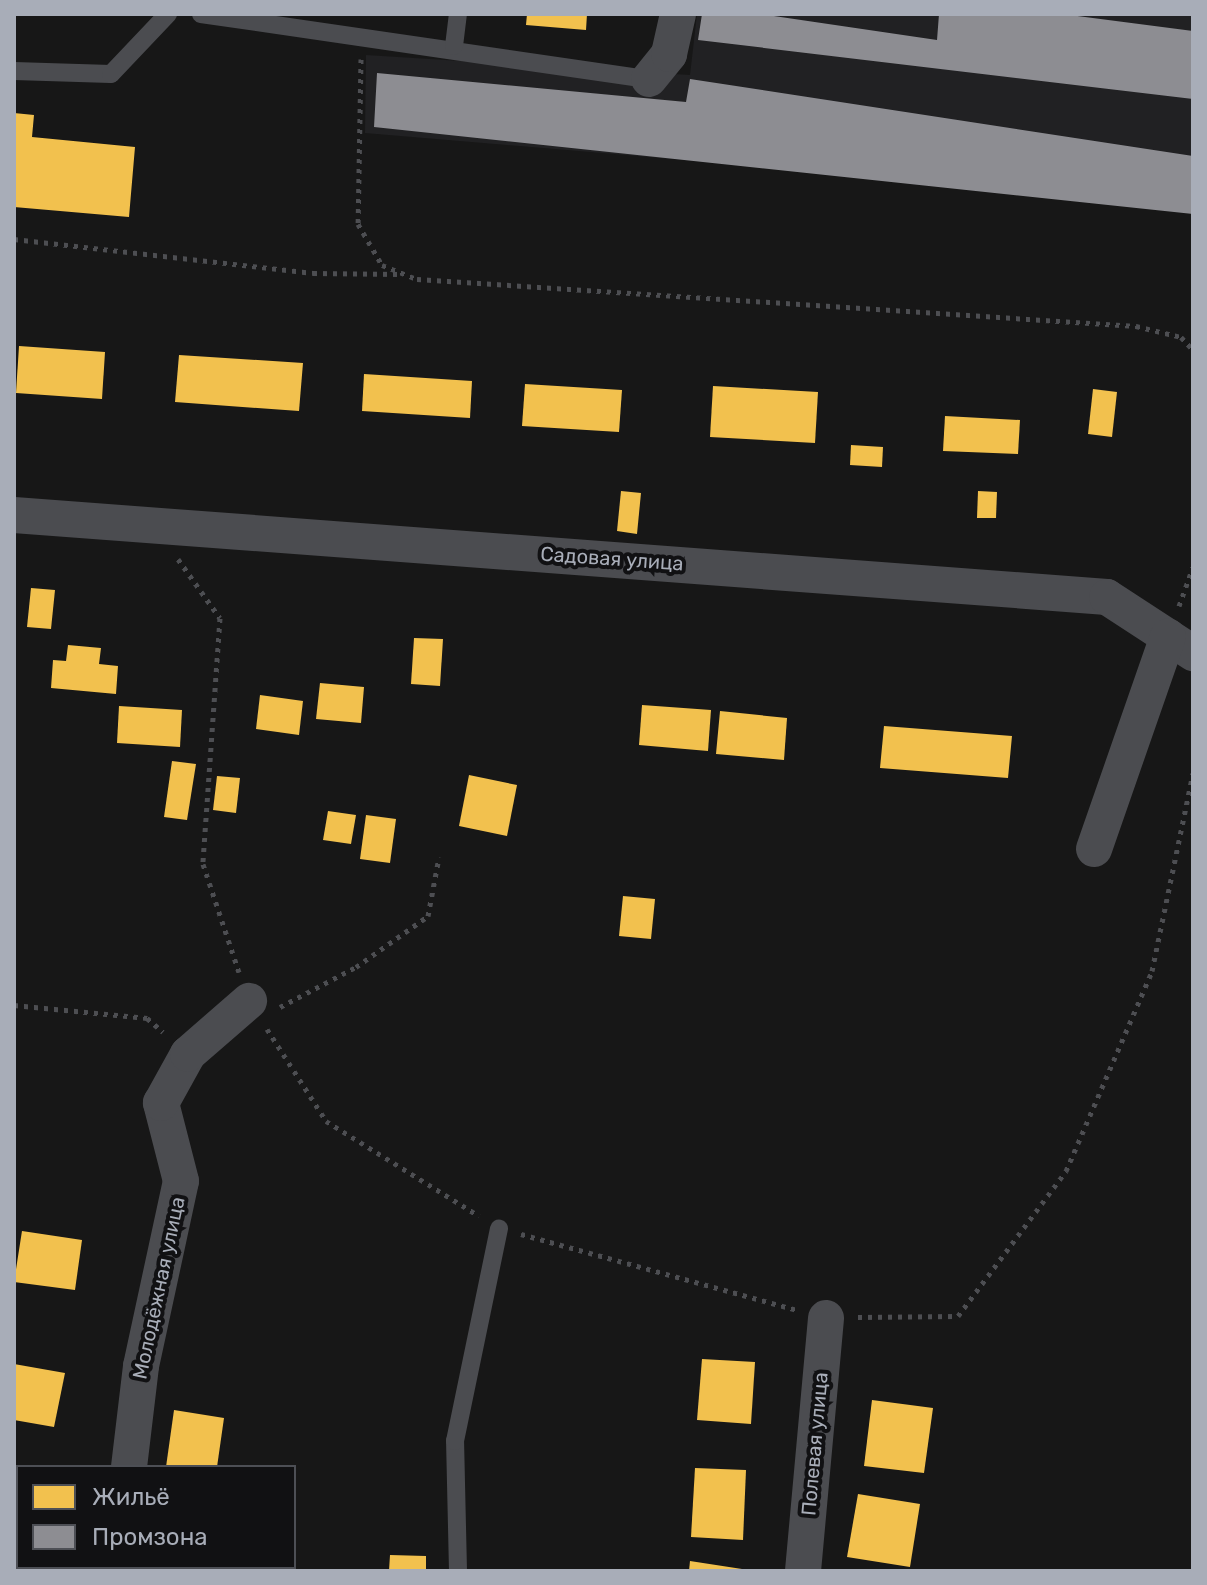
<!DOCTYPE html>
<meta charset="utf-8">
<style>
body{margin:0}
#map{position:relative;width:1207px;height:1585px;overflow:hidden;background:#171717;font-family:Rubik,sans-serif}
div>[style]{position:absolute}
.built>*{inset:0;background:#212123}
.homes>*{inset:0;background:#f2c14e}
.industry>*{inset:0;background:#8d8d92}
.path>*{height:5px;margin-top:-2.5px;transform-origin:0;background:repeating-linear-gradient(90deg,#4d4e52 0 4px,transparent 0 10px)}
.lane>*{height:18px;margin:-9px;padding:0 9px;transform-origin:9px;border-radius:9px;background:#4b4c50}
.street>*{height:36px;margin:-18px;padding:0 18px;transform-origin:18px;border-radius:18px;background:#4b4c50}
span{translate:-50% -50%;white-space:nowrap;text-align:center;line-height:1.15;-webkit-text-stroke:8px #111113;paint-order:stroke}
.street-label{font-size:20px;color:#a8adb8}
.frame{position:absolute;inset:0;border:16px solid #a8adb8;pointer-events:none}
.legend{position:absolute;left:16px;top:1465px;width:280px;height:104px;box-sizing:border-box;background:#111113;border:2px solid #4d4f55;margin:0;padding:10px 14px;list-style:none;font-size:24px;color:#a8adb8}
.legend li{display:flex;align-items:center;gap:16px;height:40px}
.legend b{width:40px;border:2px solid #4d4f55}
</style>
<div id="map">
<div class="built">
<div style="clip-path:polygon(697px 14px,1193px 14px,1193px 203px,365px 133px,366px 55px,690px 75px)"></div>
</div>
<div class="homes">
<div style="clip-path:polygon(527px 14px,587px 14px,586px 30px,526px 25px)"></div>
<div style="clip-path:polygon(14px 113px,34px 115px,32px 137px,135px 147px,129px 217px,14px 207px)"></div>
<div style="clip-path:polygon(19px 346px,105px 352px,102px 399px,16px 393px)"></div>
<div style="clip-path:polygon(179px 355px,303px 363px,299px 411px,175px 402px)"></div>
<div style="clip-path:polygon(364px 374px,472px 381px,470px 418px,362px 411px)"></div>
<div style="clip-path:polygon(525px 384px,622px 390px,619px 432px,522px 426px)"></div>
<div style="clip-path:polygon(713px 386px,818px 392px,815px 443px,710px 437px)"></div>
<div style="clip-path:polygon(1093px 389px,1117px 392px,1112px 437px,1088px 434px)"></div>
<div style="clip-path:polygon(945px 416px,1020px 420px,1018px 454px,943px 451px)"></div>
<div style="clip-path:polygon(851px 445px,883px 447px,882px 467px,850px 465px)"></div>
<div style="clip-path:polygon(621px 491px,641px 493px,637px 534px,617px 531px)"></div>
<div style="clip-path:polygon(978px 491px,997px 492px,996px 518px,977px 518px)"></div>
<div style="clip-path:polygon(31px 588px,55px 590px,51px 629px,27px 627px)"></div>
<div style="clip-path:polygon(414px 638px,443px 639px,440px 686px,411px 684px)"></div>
<div style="clip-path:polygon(68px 645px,101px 648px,99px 664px,118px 666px,116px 694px,51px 688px,53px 660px,66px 661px)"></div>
<div style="clip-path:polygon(320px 683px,364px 687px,361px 723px,316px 719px)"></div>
<div style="clip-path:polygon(260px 695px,303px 701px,299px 735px,256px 729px)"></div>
<div style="clip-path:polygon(642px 705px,711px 710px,708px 751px,639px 745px)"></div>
<div style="clip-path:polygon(119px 706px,182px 710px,180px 747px,117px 743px)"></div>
<div style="clip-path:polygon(720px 711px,787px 718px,784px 760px,716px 754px)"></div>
<div style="clip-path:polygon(884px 726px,1012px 736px,1008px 778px,880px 768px)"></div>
<div style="clip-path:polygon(172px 761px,196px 764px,187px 820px,164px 817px)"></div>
<div style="clip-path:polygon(469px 775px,517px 785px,507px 836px,459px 826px)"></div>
<div style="clip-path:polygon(217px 776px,240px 778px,236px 813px,213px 810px)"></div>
<div style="clip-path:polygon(328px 811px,356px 815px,351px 844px,323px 840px)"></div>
<div style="clip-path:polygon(366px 815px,396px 819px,390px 863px,360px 859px)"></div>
<div style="clip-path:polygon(623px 896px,655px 899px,651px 939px,619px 936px)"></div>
<div style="clip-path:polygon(22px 1231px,82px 1240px,75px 1290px,14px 1282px)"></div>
<div style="clip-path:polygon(702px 1359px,755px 1362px,751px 1424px,697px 1420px)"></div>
<div style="clip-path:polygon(14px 1364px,65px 1373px,54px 1427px,14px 1420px)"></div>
<div style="clip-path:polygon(872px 1400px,933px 1408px,924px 1473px,864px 1466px)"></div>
<div style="clip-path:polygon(174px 1410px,224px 1418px,217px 1467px,166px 1467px)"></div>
<div style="clip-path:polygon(695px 1468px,746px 1470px,743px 1540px,691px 1537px)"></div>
<div style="clip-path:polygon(858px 1494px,920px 1504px,910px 1567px,847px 1557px)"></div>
<div style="clip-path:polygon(390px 1555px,426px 1556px,426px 1571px,389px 1571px)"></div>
<div style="clip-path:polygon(690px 1561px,742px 1569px,742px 1571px,689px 1571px)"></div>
<div style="clip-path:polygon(235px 1567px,285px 1567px,235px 1571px)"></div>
</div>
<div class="industry">
<div style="clip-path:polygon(702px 14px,760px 14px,937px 40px,939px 14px,1062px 14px,1193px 31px,1193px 99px,698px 40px)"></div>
<div style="clip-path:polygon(377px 73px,686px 102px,690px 79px,1193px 156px,1193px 214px,374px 127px)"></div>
</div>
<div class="path">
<div style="left:361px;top:59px;width:165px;rotate:91deg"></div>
<div style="left:358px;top:224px;width:48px;rotate:59.7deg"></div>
<div style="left:382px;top:265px;width:38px;rotate:22deg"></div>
<div style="left:417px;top:279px;width:721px;rotate:3.74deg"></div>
<div style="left:1136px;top:326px;width:46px;rotate:13.7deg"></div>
<div style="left:1181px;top:337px;width:18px;rotate:47deg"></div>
<div style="left:14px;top:239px;width:301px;rotate:6.5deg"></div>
<div style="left:313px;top:273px;width:86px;rotate:0.7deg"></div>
<div style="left:178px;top:559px;width:72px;rotate:54.6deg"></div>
<div style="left:220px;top:618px;width:247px;rotate:94deg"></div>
<div style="left:203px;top:864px;width:114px;rotate:71.6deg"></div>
<div style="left:1179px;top:606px;width:41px;rotate:-70.3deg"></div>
<div style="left:14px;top:1005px;width:134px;rotate:5.6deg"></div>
<div style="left:147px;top:1018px;width:21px;rotate:41deg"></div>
<div style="left:280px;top:1007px;width:86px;rotate:-27.8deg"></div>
<div style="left:356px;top:967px;width:88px;rotate:-35.3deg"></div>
<div style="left:428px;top:916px;width:60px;rotate:-79.4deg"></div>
<div style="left:267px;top:1029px;width:109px;rotate:57.3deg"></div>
<div style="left:326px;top:1121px;width:180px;rotate:31.8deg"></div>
<div style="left:521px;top:1234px;width:286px;rotate:15.4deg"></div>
<div style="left:858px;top:1317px;width:100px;rotate:-0.6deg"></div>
<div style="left:958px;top:1316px;width:181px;rotate:-53.3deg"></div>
<div style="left:1066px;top:1171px;width:218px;rotate:-66.7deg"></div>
<div style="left:1152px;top:971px;width:202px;rotate:-78.3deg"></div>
</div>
<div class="lane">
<div style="left:201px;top:14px;width:453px;rotate:8.3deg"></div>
<div style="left:454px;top:46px;width:32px;rotate:-83deg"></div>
<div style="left:14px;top:71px;width:97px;rotate:1.8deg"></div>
<div style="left:111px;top:74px;width:83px;rotate:-46.5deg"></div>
<div style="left:458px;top:1571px;width:130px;rotate:-91.3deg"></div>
<div style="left:455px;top:1441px;width:217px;rotate:-78.3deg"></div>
</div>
<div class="street">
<div style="left:649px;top:79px;width:32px;rotate:-51deg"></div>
<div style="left:669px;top:54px;width:41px;rotate:-77.3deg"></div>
<div style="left:14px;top:515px;width:1096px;rotate:4.29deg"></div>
<div style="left:1107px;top:597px;width:103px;rotate:33.1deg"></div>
<div style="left:1094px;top:849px;width:225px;rotate:-70.8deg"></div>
<div style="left:129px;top:1467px;width:102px;rotate:-83.2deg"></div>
<div style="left:141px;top:1366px;width:189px;rotate:-77.8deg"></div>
<div style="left:181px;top:1181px;width:81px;rotate:-104.4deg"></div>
<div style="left:161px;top:1103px;width:56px;rotate:-61.1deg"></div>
<div style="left:188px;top:1054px;width:81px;rotate:-41deg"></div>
<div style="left:118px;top:1571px;width:4px;rotate:-90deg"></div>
<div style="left:803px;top:1571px;width:254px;rotate:-84.8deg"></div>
</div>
<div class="street-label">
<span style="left:612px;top:559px;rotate:4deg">Садовая улица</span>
<span style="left:159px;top:1288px;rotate:-78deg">Молодёжная улица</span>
<span style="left:815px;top:1444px;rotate:-85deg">Полевая улица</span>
</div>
<div class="frame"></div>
<ul class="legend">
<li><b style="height:22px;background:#f2c14e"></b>Жильё</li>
<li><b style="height:22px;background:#8d8d92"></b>Промзона</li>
</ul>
</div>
